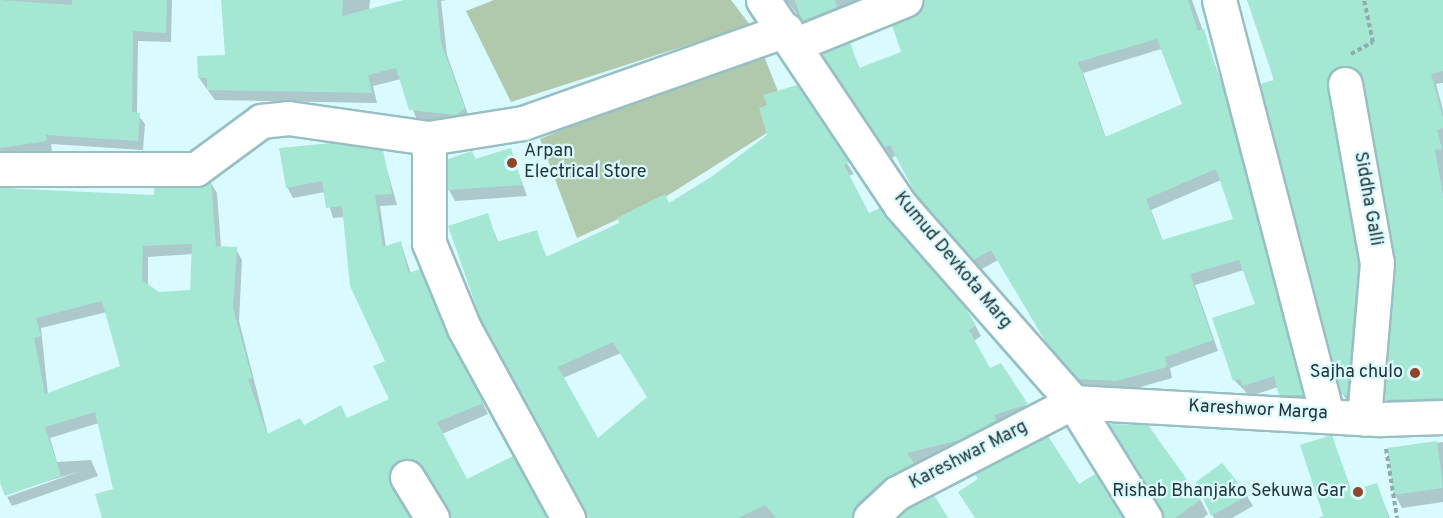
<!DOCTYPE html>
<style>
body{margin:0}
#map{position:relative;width:1443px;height:518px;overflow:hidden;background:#d9fafe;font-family:Overpass,sans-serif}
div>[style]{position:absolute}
.green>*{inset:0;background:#b0c8ac}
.shadow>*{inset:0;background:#0003}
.building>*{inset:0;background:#a4e8d4}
.path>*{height:4px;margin-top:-2px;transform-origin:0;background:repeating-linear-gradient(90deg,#90aaae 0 4.5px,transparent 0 7.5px)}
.roads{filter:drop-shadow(2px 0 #97bfc4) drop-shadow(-2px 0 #97bfc4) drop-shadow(0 2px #97bfc4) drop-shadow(0 -2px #97bfc4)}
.minor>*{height:33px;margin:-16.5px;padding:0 16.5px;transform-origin:16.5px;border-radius:16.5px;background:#fff}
.dots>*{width:16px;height:16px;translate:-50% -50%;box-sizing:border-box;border:3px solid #d9fafe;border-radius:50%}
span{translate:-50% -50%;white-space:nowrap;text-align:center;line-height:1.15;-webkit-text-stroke:4.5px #d9fafe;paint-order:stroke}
.poi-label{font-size:18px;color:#243437}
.left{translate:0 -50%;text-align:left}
.right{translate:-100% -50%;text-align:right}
.street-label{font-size:18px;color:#243437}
</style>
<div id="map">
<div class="green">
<div style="clip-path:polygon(494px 0,731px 0,750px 25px,511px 102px,466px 11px)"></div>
<div style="clip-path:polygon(760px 46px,789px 119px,662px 199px,577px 238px,540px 139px)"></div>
</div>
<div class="shadow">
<div style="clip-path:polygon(0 0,172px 0,171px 42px,138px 41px,137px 114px,145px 124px,143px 150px,51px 144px,52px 151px,0 158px)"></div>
<div style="clip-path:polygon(222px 0,370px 0,369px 10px,410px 0,447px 0,441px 1px,447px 55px,470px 120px,462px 125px,417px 120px,401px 79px,373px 86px,377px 103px,215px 100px,199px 78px,227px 57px)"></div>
<div style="clip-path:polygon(786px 0,881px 0,810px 31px)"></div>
<div style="clip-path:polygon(evenodd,977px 0,1192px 0,1230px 107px,1307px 405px,1286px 405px,1278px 387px,1250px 396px,1235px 381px,1214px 319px,1257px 305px,1244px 270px,1195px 285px,1218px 351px,1170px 368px,1172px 378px,1123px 392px,1086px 390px,1055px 355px,998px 260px,980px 270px,924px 205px,897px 155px,892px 158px,830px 65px,849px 44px,860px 69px,903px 53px,977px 0,1161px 49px,1183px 105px,1106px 138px,1083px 73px,1161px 49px,977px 0,1221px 180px,1235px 220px,1163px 241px,1151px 210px,1221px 180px)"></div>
<div style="clip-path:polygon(1256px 0,1443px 0,1443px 83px,1436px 84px,1443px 110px,1443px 409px,1392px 410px,1386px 399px,1397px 260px,1365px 82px,1349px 76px,1363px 276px,1349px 404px,1343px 394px)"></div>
<div style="clip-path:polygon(evenodd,797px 87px,854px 174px,848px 176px,869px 215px,975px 325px,981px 336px,974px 341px,990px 370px,1000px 365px,1032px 416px,966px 450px,912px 464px,918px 475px,863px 518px,585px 518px,487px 215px,499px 244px,536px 232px,547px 258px,669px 205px,715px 176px,768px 135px,768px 106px,797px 87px,621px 353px,649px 398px,598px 440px,563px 378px,621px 353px)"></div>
<div style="clip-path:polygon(510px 149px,527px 196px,455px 201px,449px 190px,472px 153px,476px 160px)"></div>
<div style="clip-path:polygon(evenodd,382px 152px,397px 205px,380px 206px,386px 248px,401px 243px,411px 274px,425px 282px,488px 414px,442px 434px,467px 481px,546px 518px,450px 518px,431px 478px,414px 469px,403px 472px,394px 490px,409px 518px,103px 518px,115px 490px,99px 423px,50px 438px,57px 462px,91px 460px,98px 476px,12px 506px,7px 497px,81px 471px,6px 494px,0 478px,0 188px,156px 197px,211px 183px,217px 193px,221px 247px,236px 249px,242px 260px,239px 321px,268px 435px,347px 419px,391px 399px,387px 362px,345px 217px,333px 218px,325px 192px,293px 198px,287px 187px,382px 152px,193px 254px,192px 291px,159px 293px,148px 285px,148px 257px,193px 254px,382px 152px,107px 312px,121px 367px,48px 395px,41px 328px,107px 312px)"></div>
<div style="clip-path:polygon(1332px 437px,1352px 492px,1376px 484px,1390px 518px,1318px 518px,1325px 516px)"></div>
<div style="clip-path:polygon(1443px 442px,1443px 502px,1402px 508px,1395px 495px,1389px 449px)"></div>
<div style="clip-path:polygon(1247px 496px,1253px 506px,1232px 518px,1214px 518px,1211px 512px)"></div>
<div style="clip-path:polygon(1200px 499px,1208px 514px,1203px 518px,1161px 518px,1163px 509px)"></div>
</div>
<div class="building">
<div style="clip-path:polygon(0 0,72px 5px,72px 0,167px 0,166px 33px,133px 31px,132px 112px,140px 113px,138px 141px,46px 135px,47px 141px,0 148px)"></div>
<div style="clip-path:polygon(221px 0,343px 0,342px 16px,404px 0,437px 0,441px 43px,465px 108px,456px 115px,409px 110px,396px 68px,368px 75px,372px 93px,207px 90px,207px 78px,198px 78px,197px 56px,225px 55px)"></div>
<div style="clip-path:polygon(795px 0,835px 0,837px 7px,802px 21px)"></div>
<div style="clip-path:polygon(evenodd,923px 0,1188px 0,1198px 31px,1204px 29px,1224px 94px,1303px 395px,1279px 395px,1274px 376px,1243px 386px,1240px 379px,1233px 381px,1212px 318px,1255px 304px,1239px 260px,1190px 274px,1213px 340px,1165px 357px,1167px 367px,1116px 381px,1078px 379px,1047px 344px,991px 250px,973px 260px,916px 195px,890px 145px,884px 148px,822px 54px,850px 42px,859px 68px,901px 52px,892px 25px,919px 12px,923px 0,1157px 39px,1182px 104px,1105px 137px,1078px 62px,1157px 39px,923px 0,1216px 169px,1233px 219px,1162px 240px,1146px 199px,1216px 169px)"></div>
<div style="clip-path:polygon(1247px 0,1443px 0,1443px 71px,1431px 74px,1443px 118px,1443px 128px,1437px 130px,1442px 149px,1435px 150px,1443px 195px,1443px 398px,1384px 400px,1395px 260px,1363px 81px,1359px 72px,1342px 66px,1333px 70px,1327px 87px,1358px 264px,1347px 395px,1341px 394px,1260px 84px,1274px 80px)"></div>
<div style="clip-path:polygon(evenodd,797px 85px,849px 162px,844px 165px,869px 213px,880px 208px,964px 306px,976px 325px,969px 330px,990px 368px,1001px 363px,1028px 404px,994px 415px,996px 421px,959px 440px,907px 453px,914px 463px,884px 479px,857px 504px,852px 518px,776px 518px,765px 505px,738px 518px,587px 518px,481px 320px,448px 226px,488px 213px,497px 242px,537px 230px,546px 257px,619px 223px,617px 218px,665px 194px,669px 203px,714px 175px,767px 135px,759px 108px,767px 105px,763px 95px,797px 85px,613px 342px,647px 397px,598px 438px,558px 367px,613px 342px)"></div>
<div style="clip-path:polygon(evenodd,332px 143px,383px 150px,392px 194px,375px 195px,383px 247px,401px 241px,408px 273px,420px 269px,484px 403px,437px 422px,467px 479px,513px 456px,547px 518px,451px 518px,423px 467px,407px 458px,391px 468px,388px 478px,410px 518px,102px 518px,95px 494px,113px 489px,95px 412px,45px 427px,61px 476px,5px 496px,0 483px,0 188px,154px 195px,154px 188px,196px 188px,211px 181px,216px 246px,237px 247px,233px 308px,252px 378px,248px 379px,267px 434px,300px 418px,304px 425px,341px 405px,347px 418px,389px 399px,373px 366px,385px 361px,350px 286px,342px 206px,326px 208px,322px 181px,286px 188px,279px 148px,332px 143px,192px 244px,190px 290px,159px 292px,142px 280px,143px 246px,192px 244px,332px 143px,102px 301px,120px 366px,45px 394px,34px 338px,41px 336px,36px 318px,102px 301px)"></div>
<div style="clip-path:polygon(511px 148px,522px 185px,448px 190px,448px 159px,472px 151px,475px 159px)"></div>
<div style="clip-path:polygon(1109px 424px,1148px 425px,1201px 499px,1175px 518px,1164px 518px)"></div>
<div style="clip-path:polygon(1332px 435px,1351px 491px,1377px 483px,1389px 518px,1324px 518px,1300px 445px)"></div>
<div style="clip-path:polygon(1048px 436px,1079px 484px,1095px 474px,1123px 518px,975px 518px,958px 492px,978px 479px,975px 474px)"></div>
<div style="clip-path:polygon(1437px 441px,1443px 488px,1393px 495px,1387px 448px)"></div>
<div style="clip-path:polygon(1222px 463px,1248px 495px,1211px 516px,1196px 482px)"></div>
<div style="clip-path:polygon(934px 495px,948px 518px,898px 518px,908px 508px)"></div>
</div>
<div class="path">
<div style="left:1351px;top:54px;width:25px;rotate:-29deg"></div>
<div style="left:1373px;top:42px;width:43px;rotate:-102.1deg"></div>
<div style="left:1386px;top:449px;width:70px;rotate:80.9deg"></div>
</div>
<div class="roads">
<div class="minor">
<div style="left:763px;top:0;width:248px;rotate:56.2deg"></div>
<div style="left:901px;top:206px;width:261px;rotate:48.7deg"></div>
<div style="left:1073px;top:402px;width:137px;rotate:58.2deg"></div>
<div style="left:1219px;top:0;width:428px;rotate:75.4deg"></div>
<div style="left:796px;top:44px;width:118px;rotate:-22deg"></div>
<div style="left:1345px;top:84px;width:182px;rotate:79.9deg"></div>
<div style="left:1377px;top:263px;width:156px;rotate:94.8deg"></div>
<div style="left:429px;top:138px;width:105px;rotate:90deg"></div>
<div style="left:429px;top:243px;width:92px;rotate:67.6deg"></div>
<div style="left:464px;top:328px;width:217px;rotate:61.3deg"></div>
<div style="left:0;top:169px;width:196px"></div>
<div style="left:196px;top:169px;width:81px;rotate:-36.4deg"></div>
<div style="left:261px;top:121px;width:27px;rotate:-6deg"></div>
<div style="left:288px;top:118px;width:142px;rotate:8.1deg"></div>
<div style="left:429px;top:138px;width:95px;rotate:-9.1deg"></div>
<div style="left:523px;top:123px;width:279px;rotate:-19.5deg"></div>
<div style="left:1073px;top:402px;width:308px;rotate:3.2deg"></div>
<div style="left:1381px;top:419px;width:62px;rotate:-1.8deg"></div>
<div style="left:407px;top:477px;width:48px;rotate:58.6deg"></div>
<div style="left:870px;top:518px;width:37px;rotate:-43deg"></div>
<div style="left:897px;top:493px;width:198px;rotate:-27.3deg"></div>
</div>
</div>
<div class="dots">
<div style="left:512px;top:163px;background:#8e4626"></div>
<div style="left:1415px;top:373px;background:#8e4626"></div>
<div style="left:1358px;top:492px;background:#8e4626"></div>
</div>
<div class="poi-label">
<span class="left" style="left:524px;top:163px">Arpan<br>Electrical Store</span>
<span class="right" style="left:1403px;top:373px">Sajha chulo</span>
<span class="right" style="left:1346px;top:492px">Rishab Bhanjako Sekuwa Gar</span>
</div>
<div class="street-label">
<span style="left:1367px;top:199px;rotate:80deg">Siddha Galli</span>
<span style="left:952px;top:261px;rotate:50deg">Kumud Devkota Marg</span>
<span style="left:1258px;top:411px;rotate:3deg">Kareshwor Marga</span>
<span style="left:969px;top:456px;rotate:-27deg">Kareshwar Marg</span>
</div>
</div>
